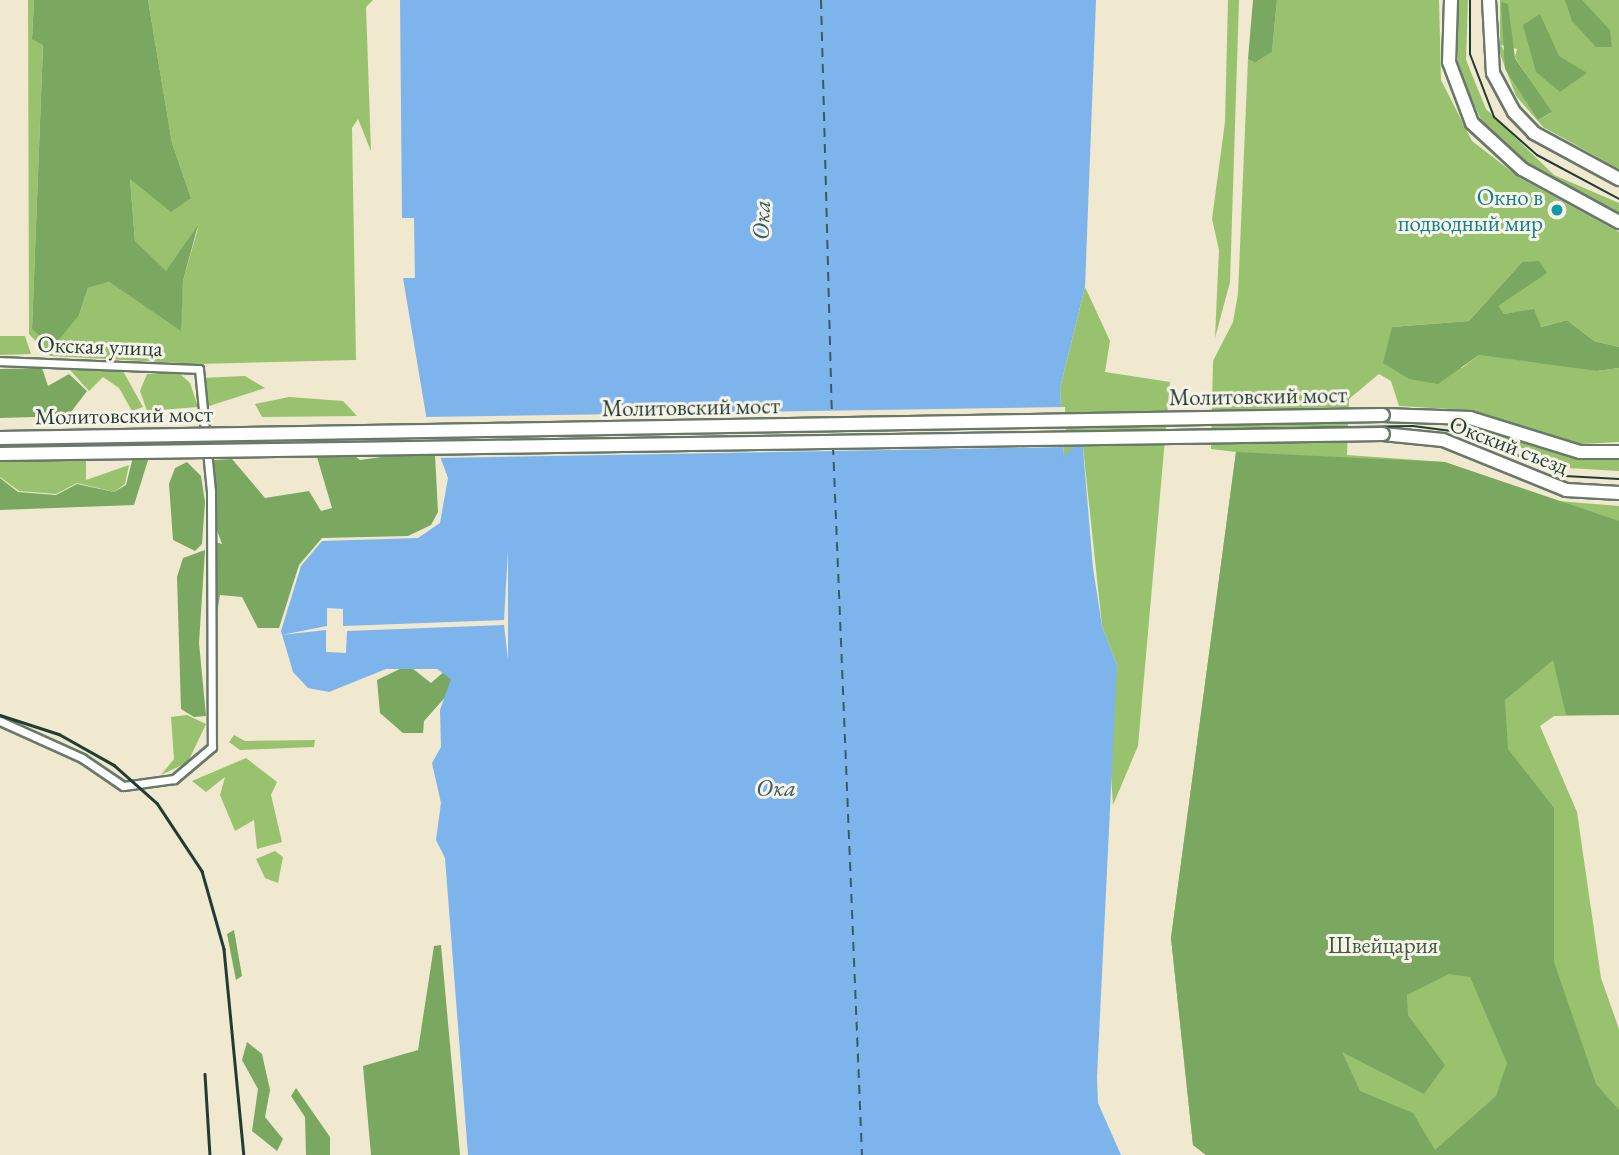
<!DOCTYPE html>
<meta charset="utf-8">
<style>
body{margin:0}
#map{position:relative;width:1619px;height:1155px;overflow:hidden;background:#f0e8cf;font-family:"EB Garamond",serif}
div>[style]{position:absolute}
.green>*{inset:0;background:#99c26e}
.forest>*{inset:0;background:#7aa861}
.water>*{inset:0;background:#7db4ec}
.pier>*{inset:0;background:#f0e8cf}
.ferry>*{height:2px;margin-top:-1px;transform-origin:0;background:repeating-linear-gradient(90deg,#365b62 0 9px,transparent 0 16px)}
.roads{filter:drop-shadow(2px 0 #68796a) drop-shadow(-2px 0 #68796a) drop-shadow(0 2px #68796a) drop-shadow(0 -2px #68796a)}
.minor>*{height:7px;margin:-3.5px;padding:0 3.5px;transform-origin:3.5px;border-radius:3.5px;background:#fff}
.primary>*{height:12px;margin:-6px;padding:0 6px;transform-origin:6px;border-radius:6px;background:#fff}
.tram>*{height:2px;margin:-1px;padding:0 1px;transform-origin:1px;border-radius:1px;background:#1f3d34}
.rail>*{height:2.5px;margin:-1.25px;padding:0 1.25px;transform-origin:1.25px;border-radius:1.25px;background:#1f3d34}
.bridges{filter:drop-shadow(2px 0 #68796a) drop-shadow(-2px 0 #68796a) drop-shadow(0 2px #68796a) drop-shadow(0 -2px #68796a)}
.primary-bridge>*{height:12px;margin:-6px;padding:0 6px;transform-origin:6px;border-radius:6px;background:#fff}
.dots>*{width:19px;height:19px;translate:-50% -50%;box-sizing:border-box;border:4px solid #f7f3e8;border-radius:50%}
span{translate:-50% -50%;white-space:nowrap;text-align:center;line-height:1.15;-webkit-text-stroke:6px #f7f3e8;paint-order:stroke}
.culture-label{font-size:23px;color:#0d838f}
.right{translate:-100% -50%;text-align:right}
.street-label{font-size:23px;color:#1f3d34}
.park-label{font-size:23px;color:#3e5e42}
.water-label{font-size:24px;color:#365b62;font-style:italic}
</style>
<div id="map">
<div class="green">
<div style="clip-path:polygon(28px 0,34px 0,32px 38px,43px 44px,32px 329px,79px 315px,88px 288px,109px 282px,180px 330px,183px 281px,198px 228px,166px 272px,135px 241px,130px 179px,191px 198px,172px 143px,148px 0,373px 0,366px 7px,371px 151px,358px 119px,352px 128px,356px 360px,197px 364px,50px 356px,29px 334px)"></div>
<div style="clip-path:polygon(1228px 0,1239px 0,1230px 282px,1215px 338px,1219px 250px,1212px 219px,1225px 122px)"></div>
<div style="clip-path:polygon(1277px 0,1439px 0,1441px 80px,1472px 141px,1520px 178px,1619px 232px,1619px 347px,1594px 341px,1567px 320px,1540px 327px,1534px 310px,1504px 314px,1497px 306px,1539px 262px,1522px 262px,1469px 321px,1392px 327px,1462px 368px,1479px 355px,1505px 353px,1597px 371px,1619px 368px,1619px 442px,1582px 444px,1466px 410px,1399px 406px,1391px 381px,1379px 374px,1349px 399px,1347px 455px,1445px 462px,1546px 500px,1619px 506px,1619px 715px,1554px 716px,1540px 726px,1577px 812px,1601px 978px,1619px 1029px,1619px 1155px,1206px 1155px,1193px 1145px,1171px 938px,1236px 452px,1211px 449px,1213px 361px,1233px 322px,1238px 294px,1248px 59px,1255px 63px,1272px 52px)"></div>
<div style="clip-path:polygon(1458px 0,1468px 0,1466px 60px,1486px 109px,1554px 175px,1619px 203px,1619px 214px,1507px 151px,1487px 132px,1458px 71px)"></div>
<div style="clip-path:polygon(evenodd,1500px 0,1619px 0,1619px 169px,1543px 127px,1516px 96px,1500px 54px,1500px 0,1501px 45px,1517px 49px,1515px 57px,1551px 113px,1538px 120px,1501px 45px)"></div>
<div style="clip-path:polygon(1085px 287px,1110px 341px,1105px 372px,1170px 382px,1138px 746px,1113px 805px,1109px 744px,1117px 665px,1102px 626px,1082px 438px,1064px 458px,1060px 388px)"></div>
<div style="clip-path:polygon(0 336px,25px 336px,31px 354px,0 355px)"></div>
<div style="clip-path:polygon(69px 369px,123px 371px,143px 407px,132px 411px,119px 388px,103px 377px,89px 391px)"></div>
<div style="clip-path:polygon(179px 373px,190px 383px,198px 407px,147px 411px,140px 391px,147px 374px)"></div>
<div style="clip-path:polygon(245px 376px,265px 388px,206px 407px,201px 378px)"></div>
<div style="clip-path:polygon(289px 397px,343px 401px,357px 416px,262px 417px,255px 404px)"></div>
<div style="clip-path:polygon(1469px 425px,1571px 458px,1619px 460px,1619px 471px,1568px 468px)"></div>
<div style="clip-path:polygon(86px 456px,86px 480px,129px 465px,125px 484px,114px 492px,77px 483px,56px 494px,19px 491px,0 477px,0 458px)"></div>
<div style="clip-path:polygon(187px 715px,206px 724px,188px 762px,161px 775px,174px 759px,171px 717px)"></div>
<div style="clip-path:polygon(234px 735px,245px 741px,315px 740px,314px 747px,240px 750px,229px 742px)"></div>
<div style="clip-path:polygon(246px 758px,277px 782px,271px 795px,282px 842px,257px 849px,254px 820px,235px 831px,220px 795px,225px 777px,206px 792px,192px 781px)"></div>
<div style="clip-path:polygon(275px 851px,283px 857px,278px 883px,265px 878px,256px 859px)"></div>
</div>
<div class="forest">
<div style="clip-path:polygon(34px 0,148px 0,172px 143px,191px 198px,171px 212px,130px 179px,135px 241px,166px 271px,198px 225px,183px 281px,181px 331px,109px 282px,88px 288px,79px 315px,53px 347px,32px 329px,43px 45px,32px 39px)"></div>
<div style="clip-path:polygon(1253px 0,1277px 0,1272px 52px,1255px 63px,1248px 59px)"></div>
<div style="clip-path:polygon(1565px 0,1582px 0,1610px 30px,1612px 47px,1596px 47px,1572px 21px)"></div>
<div style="clip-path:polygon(1501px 2px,1508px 4px,1515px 58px,1552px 112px,1538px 120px,1505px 69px)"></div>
<div style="clip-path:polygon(1540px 14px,1559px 56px,1587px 73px,1560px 92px,1536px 72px,1523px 25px)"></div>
<div style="clip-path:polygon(1539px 261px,1547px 273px,1498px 306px,1504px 314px,1534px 309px,1541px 327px,1567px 320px,1594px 341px,1619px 347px,1619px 368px,1597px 371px,1479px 355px,1438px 384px,1409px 379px,1383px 363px,1392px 327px,1469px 321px,1522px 262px)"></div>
<div style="clip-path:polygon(42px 368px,48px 386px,69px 374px,87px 391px,68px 416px,0 418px,0 369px)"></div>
<div style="clip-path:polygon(423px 451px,435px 455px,438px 512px,431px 525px,408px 536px,322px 538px,299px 565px,279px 628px,258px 628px,242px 597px,220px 595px,215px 625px,209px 607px,215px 542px,222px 544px,215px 525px,214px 460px,232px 459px,265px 498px,309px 491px,321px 511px,332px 508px,317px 457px,351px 453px,360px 460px)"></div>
<div style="clip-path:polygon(evenodd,1236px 452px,1445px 462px,1619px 521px,1619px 715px,1566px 715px,1553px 660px,1505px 700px,1508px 749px,1554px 808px,1554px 962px,1596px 1084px,1619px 1110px,1619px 1155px,1206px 1155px,1193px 1145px,1171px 938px,1236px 452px,1449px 974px,1470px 977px,1507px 1063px,1496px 1096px,1435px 1150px,1413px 1113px,1360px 1091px,1342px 1052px,1424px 1094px,1445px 1065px,1408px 1015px,1407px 995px,1449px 974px)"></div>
<div style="clip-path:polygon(133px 457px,149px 457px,134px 505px,0 510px,0 478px,18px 492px,56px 495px,77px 484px,114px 492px,126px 485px)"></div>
<div style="clip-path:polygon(187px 462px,201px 476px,205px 502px,202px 544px,195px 551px,173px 540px,169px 484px,175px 468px)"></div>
<div style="clip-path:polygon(205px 550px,199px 643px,206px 716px,194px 717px,181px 709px,177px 577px,183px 558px)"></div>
<div style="clip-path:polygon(408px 665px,431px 683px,447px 669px,457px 684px,424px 721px,423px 733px,403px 733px,380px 713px,377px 680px)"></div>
<div style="clip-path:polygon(234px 930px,242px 976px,236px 980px,227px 934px)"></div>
<div style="clip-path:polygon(441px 945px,460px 1155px,371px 1155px,363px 1066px,418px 1050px,434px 946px)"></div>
<div style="clip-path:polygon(247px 1042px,262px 1054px,270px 1090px,265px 1117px,283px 1139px,277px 1151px,252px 1131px,258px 1089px,242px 1060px)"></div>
<div style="clip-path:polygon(296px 1088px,330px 1137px,330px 1155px,306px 1155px,305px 1117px,291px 1096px)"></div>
</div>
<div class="water">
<div style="clip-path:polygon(400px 0,1096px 0,1085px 287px,1060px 388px,1064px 457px,1082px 437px,1093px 568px,1102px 626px,1117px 665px,1097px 1077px,1098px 1103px,1121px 1155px,468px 1155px,445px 858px,436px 840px,441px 803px,432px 763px,441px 747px,440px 710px,451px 679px,437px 669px,386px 669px,329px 692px,308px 688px,293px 672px,281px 631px,301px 566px,322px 541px,418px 538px,440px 523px,448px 478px,427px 421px,403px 278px,415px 278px,414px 218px,402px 218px)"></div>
</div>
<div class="pier">
<div style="clip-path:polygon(1065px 407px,1067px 447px,437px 458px,423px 417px)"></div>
<div style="clip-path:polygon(508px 550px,508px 660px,504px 625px,347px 631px,346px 653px,326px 652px,326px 630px,281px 635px,327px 626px,327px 608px,343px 609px,343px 626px,504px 620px)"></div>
</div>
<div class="ferry">
<div style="left:821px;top:0;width:420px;rotate:88.5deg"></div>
<div style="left:833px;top:446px;width:710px;rotate:87.66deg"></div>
</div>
<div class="roads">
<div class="minor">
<div style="left:0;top:361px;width:199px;rotate:2.3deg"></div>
<div style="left:199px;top:369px;width:123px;rotate:84.4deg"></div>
<div style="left:211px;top:491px;width:256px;rotate:89.8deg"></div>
<div style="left:212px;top:747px;width:50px;rotate:139.9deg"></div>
<div style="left:174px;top:779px;width:51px;rotate:172.2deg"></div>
<div style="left:123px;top:786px;width:50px;rotate:-145.7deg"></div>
<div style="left:82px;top:758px;width:90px;rotate:-155.7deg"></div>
</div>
<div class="primary">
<div style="left:1451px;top:0;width:62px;rotate:91.8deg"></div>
<div style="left:1449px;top:62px;width:65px;rotate:69.3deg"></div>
<div style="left:1472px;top:123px;width:68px;rotate:42.6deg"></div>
<div style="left:1522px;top:169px;width:111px;rotate:28.7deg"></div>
<div style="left:1489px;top:0;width:73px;rotate:86.9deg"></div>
<div style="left:1493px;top:73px;width:44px;rotate:61.7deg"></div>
<div style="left:1514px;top:112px;width:29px;rotate:46deg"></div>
<div style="left:1534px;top:133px;width:97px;rotate:28.4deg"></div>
<div style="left:1383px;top:415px;width:87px;rotate:2deg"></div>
<div style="left:1470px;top:418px;width:115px;rotate:17.2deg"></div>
<div style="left:1580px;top:452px;width:39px"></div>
<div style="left:1383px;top:434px;width:60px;rotate:5.7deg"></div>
<div style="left:1443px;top:440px;width:133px;rotate:22.1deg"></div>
<div style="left:1566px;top:490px;width:53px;rotate:3.2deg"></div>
</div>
</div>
<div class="tram">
<div style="left:1470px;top:0;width:54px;rotate:90deg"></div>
<div style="left:1470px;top:54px;width:67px;rotate:69.1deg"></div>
<div style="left:1494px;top:117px;width:57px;rotate:41.5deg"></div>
<div style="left:1537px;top:155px;width:93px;rotate:28.2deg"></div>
<div style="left:0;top:449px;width:1413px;rotate:-0.93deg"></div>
<div style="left:1413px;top:426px;width:54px;rotate:7.4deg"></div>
<div style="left:1467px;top:433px;width:107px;rotate:23.7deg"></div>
<div style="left:1565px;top:476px;width:54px;rotate:3.2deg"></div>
</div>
<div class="rail">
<div style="left:0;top:715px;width:62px;rotate:17.9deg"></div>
<div style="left:59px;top:734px;width:63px;rotate:29.4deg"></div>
<div style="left:114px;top:765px;width:57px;rotate:41.5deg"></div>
<div style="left:157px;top:803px;width:82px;rotate:56.5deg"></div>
<div style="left:202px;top:871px;width:81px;rotate:74.2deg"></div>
<div style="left:224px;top:949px;width:207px;rotate:84.5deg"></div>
<div style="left:205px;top:1074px;width:81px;rotate:86.5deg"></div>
</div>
<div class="bridges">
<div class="primary-bridge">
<div style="left:0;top:438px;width:1383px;rotate:-0.95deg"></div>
<div style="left:0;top:454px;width:1383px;rotate:-0.83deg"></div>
</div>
</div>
<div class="dots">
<div style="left:1557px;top:210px;background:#0f9aa8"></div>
</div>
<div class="culture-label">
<span class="right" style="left:1543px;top:210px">Окно в<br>подводный мир</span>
</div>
<div class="street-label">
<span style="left:100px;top:346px;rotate:2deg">Окская улица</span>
<span style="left:1258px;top:396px;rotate:-1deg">Молитовский мост</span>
<span style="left:691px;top:407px;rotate:-1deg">Молитовский мост</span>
<span style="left:124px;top:415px;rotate:-1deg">Молитовский мост</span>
<span style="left:1509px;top:445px;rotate:21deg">Окский съезд</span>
</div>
<div class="park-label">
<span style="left:1383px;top:945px">Швейцария</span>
</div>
<div class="water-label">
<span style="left:761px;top:220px;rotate:-88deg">Ока</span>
<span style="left:776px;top:788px">Ока</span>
</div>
</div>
